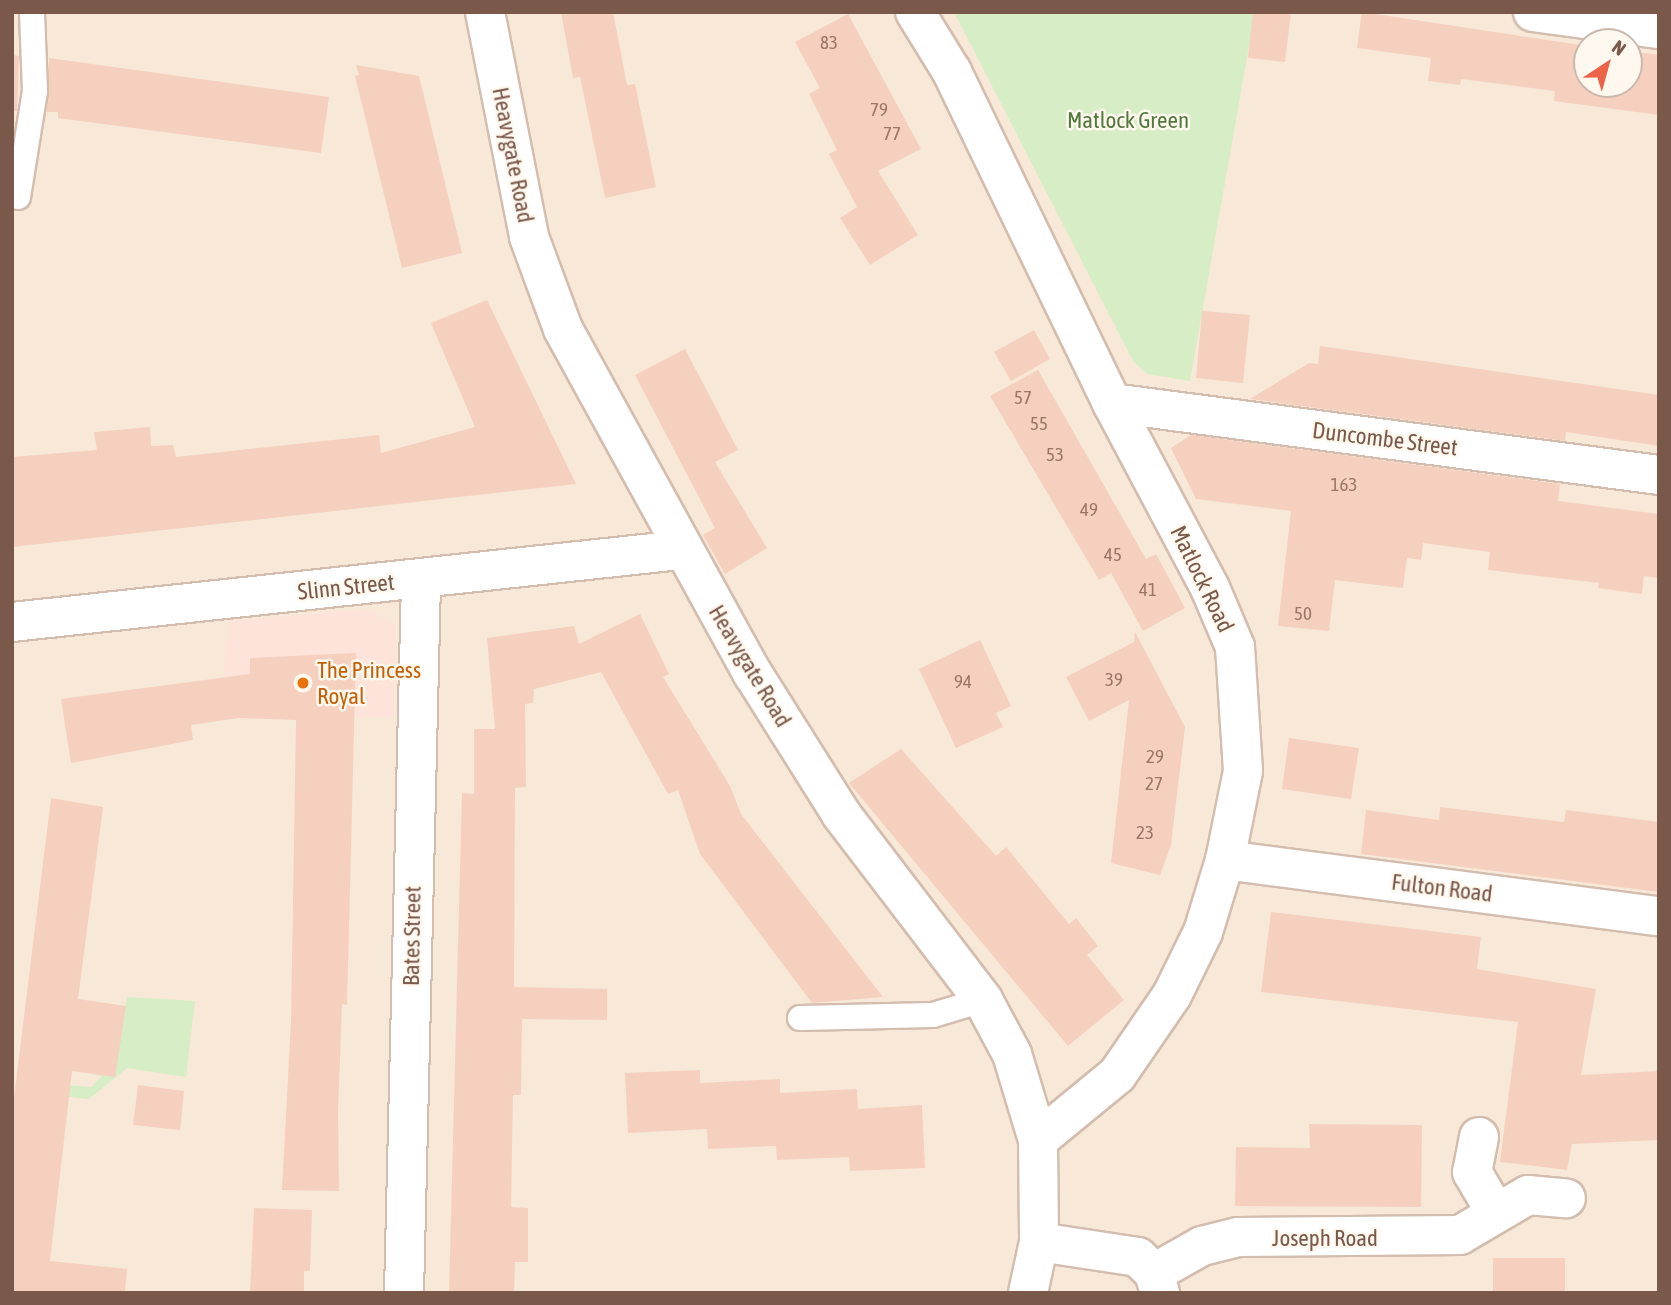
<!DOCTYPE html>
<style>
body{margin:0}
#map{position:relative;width:1671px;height:1305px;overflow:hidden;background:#fdf4e8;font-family:"Asap Condensed",sans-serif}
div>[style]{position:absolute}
.residential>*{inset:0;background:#f8e8d8}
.commercial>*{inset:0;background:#fee3db}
.green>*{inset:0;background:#d7edc5}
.building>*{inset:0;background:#f5d0be}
.roads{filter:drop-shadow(2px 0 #d3bdaf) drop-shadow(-2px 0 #d3bdaf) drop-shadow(0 2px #d3bdaf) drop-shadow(0 -2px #d3bdaf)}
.service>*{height:24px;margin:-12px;padding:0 12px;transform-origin:12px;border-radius:12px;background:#fff}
.minor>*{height:38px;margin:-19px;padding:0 19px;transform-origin:19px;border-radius:19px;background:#fff}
.dots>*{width:19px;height:19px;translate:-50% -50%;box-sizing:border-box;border:4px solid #fff8ef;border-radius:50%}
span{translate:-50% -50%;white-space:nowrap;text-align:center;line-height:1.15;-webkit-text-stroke:5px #fff8ef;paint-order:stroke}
.number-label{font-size:19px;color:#997667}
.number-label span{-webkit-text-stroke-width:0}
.park-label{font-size:23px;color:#537a3e}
.street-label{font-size:23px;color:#7a584a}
.food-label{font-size:23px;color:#c56008}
.left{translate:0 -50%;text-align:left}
.frame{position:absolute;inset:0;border:14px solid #7a584a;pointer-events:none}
.north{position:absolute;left:1573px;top:28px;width:70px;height:70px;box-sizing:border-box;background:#fff8ef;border:2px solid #cab8ad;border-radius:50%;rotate:36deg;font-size:19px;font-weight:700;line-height:28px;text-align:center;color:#7a584a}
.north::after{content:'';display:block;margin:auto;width:24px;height:32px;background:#ed6347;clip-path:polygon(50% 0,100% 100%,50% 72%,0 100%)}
</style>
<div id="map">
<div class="residential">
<div style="clip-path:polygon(evenodd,12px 12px,1659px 12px,1659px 1293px,12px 1293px,12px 12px,1587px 42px,1629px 42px,1629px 84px,1587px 84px,1587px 42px)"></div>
</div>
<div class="commercial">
<div style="clip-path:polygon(368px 609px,395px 626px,393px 717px,220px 718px,229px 621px)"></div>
</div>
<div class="green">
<div style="clip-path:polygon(954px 12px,1255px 12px,1190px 381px,1147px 374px,1133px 361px)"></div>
<div style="clip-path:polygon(127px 997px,195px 1001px,186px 1077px,127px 1068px,89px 1099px,53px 1095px,55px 1084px,91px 1087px,102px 1076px,93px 1074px,98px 1044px,119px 1047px)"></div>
</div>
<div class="building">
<div style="clip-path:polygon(561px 12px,613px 12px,627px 85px,635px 84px,656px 187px,605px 198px,580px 77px,573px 78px)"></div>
<div style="clip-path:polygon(1253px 12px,1291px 12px,1285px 62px,1248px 58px)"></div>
<div style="clip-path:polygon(1362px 12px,1587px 46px,1587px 84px,1629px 84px,1629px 51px,1659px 55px,1659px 115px,1554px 101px,1555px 91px,1461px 79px,1460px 85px,1428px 81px,1431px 58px,1357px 48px)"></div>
<div style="clip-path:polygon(848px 14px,921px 149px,878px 171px,918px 235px,870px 265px,840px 218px,857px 207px,829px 154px,837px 150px,809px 94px,820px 88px,795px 42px)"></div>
<div style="clip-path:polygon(12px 55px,19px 56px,17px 111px,12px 111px)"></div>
<div style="clip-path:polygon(49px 58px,329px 97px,321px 153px,58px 118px,58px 112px,47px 112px)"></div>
<div style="clip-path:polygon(356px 65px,419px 76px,462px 253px,402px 268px,355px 76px,359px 75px)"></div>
<div style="clip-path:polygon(487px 300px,576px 484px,12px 547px,12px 457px,97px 450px,94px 432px,150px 427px,151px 446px,173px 445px,176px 457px,379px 435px,381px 453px,475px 427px,431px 323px)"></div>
<div style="clip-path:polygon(1202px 311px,1250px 315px,1243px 383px,1196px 378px)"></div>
<div style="clip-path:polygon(1034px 330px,1050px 359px,1011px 381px,994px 352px)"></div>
<div style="clip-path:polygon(1320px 346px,1659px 395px,1659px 446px,1566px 432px,1565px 441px,1250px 399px,1309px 363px,1318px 364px)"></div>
<div style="clip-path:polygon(685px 349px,738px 450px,715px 462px,767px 548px,725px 574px,703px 535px,715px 528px,635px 375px)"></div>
<div style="clip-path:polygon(1038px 370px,1146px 559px,1156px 554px,1185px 608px,1143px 631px,1111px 573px,1099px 580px,990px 396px)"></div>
<div style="clip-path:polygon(1191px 435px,1560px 484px,1558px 501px,1659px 514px,1659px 578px,1644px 576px,1642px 594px,1598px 588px,1599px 583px,1488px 570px,1490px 552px,1423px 543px,1421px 560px,1407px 558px,1403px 588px,1335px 580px,1329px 631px,1278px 626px,1291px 511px,1196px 499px,1171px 448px)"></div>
<div style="clip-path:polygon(640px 614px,669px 674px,663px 677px,730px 786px,741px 814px,883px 997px,812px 1003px,700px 854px,678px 790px,668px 794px,601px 672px,534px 689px,533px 703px,525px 704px,526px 787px,515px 788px,514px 987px,607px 989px,607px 1020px,522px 1019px,521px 1095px,513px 1095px,511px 1207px,528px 1208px,528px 1262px,515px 1262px,514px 1293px,449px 1293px,462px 793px,474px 794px,474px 729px,495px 729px,487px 638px,574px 626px,579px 644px)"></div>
<div style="clip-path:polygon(1135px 632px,1185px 727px,1171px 845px,1160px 875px,1111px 863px,1129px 700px,1089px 721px,1066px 677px,1134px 642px)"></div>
<div style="clip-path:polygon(980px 640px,1011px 706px,996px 713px,1003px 727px,956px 748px,919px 669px)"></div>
<div style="clip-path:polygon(356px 653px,347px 1005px,342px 1004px,338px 1112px,339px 1191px,282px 1190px,291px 1021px,296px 720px,238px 718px,191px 725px,193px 740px,71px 763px,61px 699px,250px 674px,250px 658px)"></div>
<div style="clip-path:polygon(1289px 738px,1359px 748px,1351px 799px,1282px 789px)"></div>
<div style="clip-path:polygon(901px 749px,996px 856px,1006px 847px,1069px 924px,1076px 918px,1098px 946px,1087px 955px,1124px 1000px,1068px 1046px,849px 783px)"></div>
<div style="clip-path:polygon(51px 798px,103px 807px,78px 999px,126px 1006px,115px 1077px,72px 1071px,50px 1261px,127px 1269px,125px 1293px,12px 1293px,12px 1114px)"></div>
<div style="clip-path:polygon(1440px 807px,1564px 822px,1566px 810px,1659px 822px,1659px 892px,1361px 854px,1366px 810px,1439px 820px)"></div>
<div style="clip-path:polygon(1271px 912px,1481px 937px,1477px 969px,1596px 989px,1581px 1075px,1659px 1071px,1659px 1140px,1572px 1144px,1567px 1170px,1500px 1162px,1518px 1022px,1261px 992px)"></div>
<div style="clip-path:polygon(700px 1070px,700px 1083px,780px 1079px,780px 1093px,857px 1089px,858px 1109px,922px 1105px,925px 1168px,850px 1171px,849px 1157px,777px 1160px,776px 1146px,708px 1149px,707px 1129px,628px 1133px,625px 1073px)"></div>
<div style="clip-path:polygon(138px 1085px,184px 1091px,180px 1130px,133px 1125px)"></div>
<div style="clip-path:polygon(1309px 1124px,1422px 1125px,1421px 1207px,1235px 1206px,1236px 1147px,1310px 1148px)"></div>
<div style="clip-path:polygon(254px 1208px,312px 1210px,310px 1271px,304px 1271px,304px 1293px,250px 1293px)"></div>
<div style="clip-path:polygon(1493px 1258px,1565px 1258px,1565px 1293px,1493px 1293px)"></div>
</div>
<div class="roads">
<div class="service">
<div style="left:18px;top:197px;width:107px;rotate:-80.9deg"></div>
<div style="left:35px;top:91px;width:79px;rotate:-92.2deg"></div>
<div style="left:800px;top:1018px;width:133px;rotate:-1.3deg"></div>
<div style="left:933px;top:1015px;width:52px;rotate:-16.7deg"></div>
</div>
<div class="minor">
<div style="left:485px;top:12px;width:229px;rotate:78.9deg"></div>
<div style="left:529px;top:237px;width:98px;rotate:69.7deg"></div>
<div style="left:563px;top:329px;width:394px;rotate:61.2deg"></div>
<div style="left:753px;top:674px;width:165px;rotate:57.8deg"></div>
<div style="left:841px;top:814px;width:234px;rotate:52.6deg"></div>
<div style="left:983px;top:1000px;width:61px;rotate:61.8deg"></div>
<div style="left:1012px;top:1054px;width:90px;rotate:73.2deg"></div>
<div style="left:1038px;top:1140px;width:102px;rotate:89.4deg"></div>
<div style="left:1039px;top:1242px;width:52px;rotate:102.2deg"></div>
<div style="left:915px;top:12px;width:70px;rotate:58.3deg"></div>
<div style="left:952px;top:72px;width:368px;rotate:64.2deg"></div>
<div style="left:1112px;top:403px;width:209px;rotate:62.1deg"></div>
<div style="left:1210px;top:588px;width:64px;rotate:67deg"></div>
<div style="left:1235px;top:647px;width:124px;rotate:86.3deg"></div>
<div style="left:1243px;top:771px;width:91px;rotate:101.4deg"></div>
<div style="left:1225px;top:860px;width:75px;rotate:107deg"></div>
<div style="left:1203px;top:932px;width:70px;rotate:116.2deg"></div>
<div style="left:1172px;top:995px;width:97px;rotate:124.5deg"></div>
<div style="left:1117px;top:1075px;width:102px;rotate:140.6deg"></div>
<div style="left:1533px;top:12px;width:127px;rotate:7.7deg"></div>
<div style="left:1112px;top:403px;width:552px;rotate:7.5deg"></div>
<div style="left:12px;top:622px;width:672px;rotate:-6.15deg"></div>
<div style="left:1225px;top:860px;width:438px;rotate:7.4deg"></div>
<div style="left:1479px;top:1137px;width:36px;rotate:101deg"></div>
<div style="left:1472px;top:1172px;width:45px;rotate:59.5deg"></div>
<div style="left:1039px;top:1242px;width:100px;rotate:8.6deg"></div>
<div style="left:1138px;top:1257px;width:23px;rotate:45deg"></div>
<div style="left:1154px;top:1273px;width:21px;rotate:73deg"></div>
<div style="left:1154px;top:1273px;width:55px;rotate:-29.4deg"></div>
<div style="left:1202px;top:1246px;width:37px;rotate:-14deg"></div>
<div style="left:1238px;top:1237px;width:222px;rotate:-0.5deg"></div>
<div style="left:1460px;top:1235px;width:79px;rotate:-30.5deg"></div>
<div style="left:1528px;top:1195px;width:38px;rotate:5deg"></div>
<div style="left:404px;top:1293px;width:713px;rotate:-88.63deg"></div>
</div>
</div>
<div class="dots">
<div style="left:303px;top:683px;background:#e8710a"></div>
</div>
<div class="number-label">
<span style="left:829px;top:43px">83</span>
<span style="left:879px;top:110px">79</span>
<span style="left:892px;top:134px">77</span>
<span style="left:1023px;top:398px">57</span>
<span style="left:1039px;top:424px">55</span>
<span style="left:1055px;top:455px">53</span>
<span style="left:1344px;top:485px">163</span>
<span style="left:1089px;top:510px">49</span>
<span style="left:1113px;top:555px">45</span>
<span style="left:1148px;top:590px">41</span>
<span style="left:1303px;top:614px">50</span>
<span style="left:1114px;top:680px">39</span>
<span style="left:963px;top:682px">94</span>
<span style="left:1155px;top:757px">29</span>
<span style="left:1154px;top:784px">27</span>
<span style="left:1145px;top:833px">23</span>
</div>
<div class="park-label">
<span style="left:1128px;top:120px">Matlock Green</span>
</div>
<div class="street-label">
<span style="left:513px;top:155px;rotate:79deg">Heavygate Road</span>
<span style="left:1385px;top:439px;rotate:7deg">Duncombe Street</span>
<span style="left:1202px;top:579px;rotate:64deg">Matlock Road</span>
<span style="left:346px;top:587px;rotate:-6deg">Slinn Street</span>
<span style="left:750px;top:666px;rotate:59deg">Heavygate Road</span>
<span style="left:1442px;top:888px;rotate:7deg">Fulton Road</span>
<span style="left:412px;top:936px;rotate:-89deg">Bates Street</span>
<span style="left:1325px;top:1238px">Joseph Road</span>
</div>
<div class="food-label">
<span class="left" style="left:317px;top:683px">The Princess<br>Royal</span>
</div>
<div class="frame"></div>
<div class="north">N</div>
</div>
